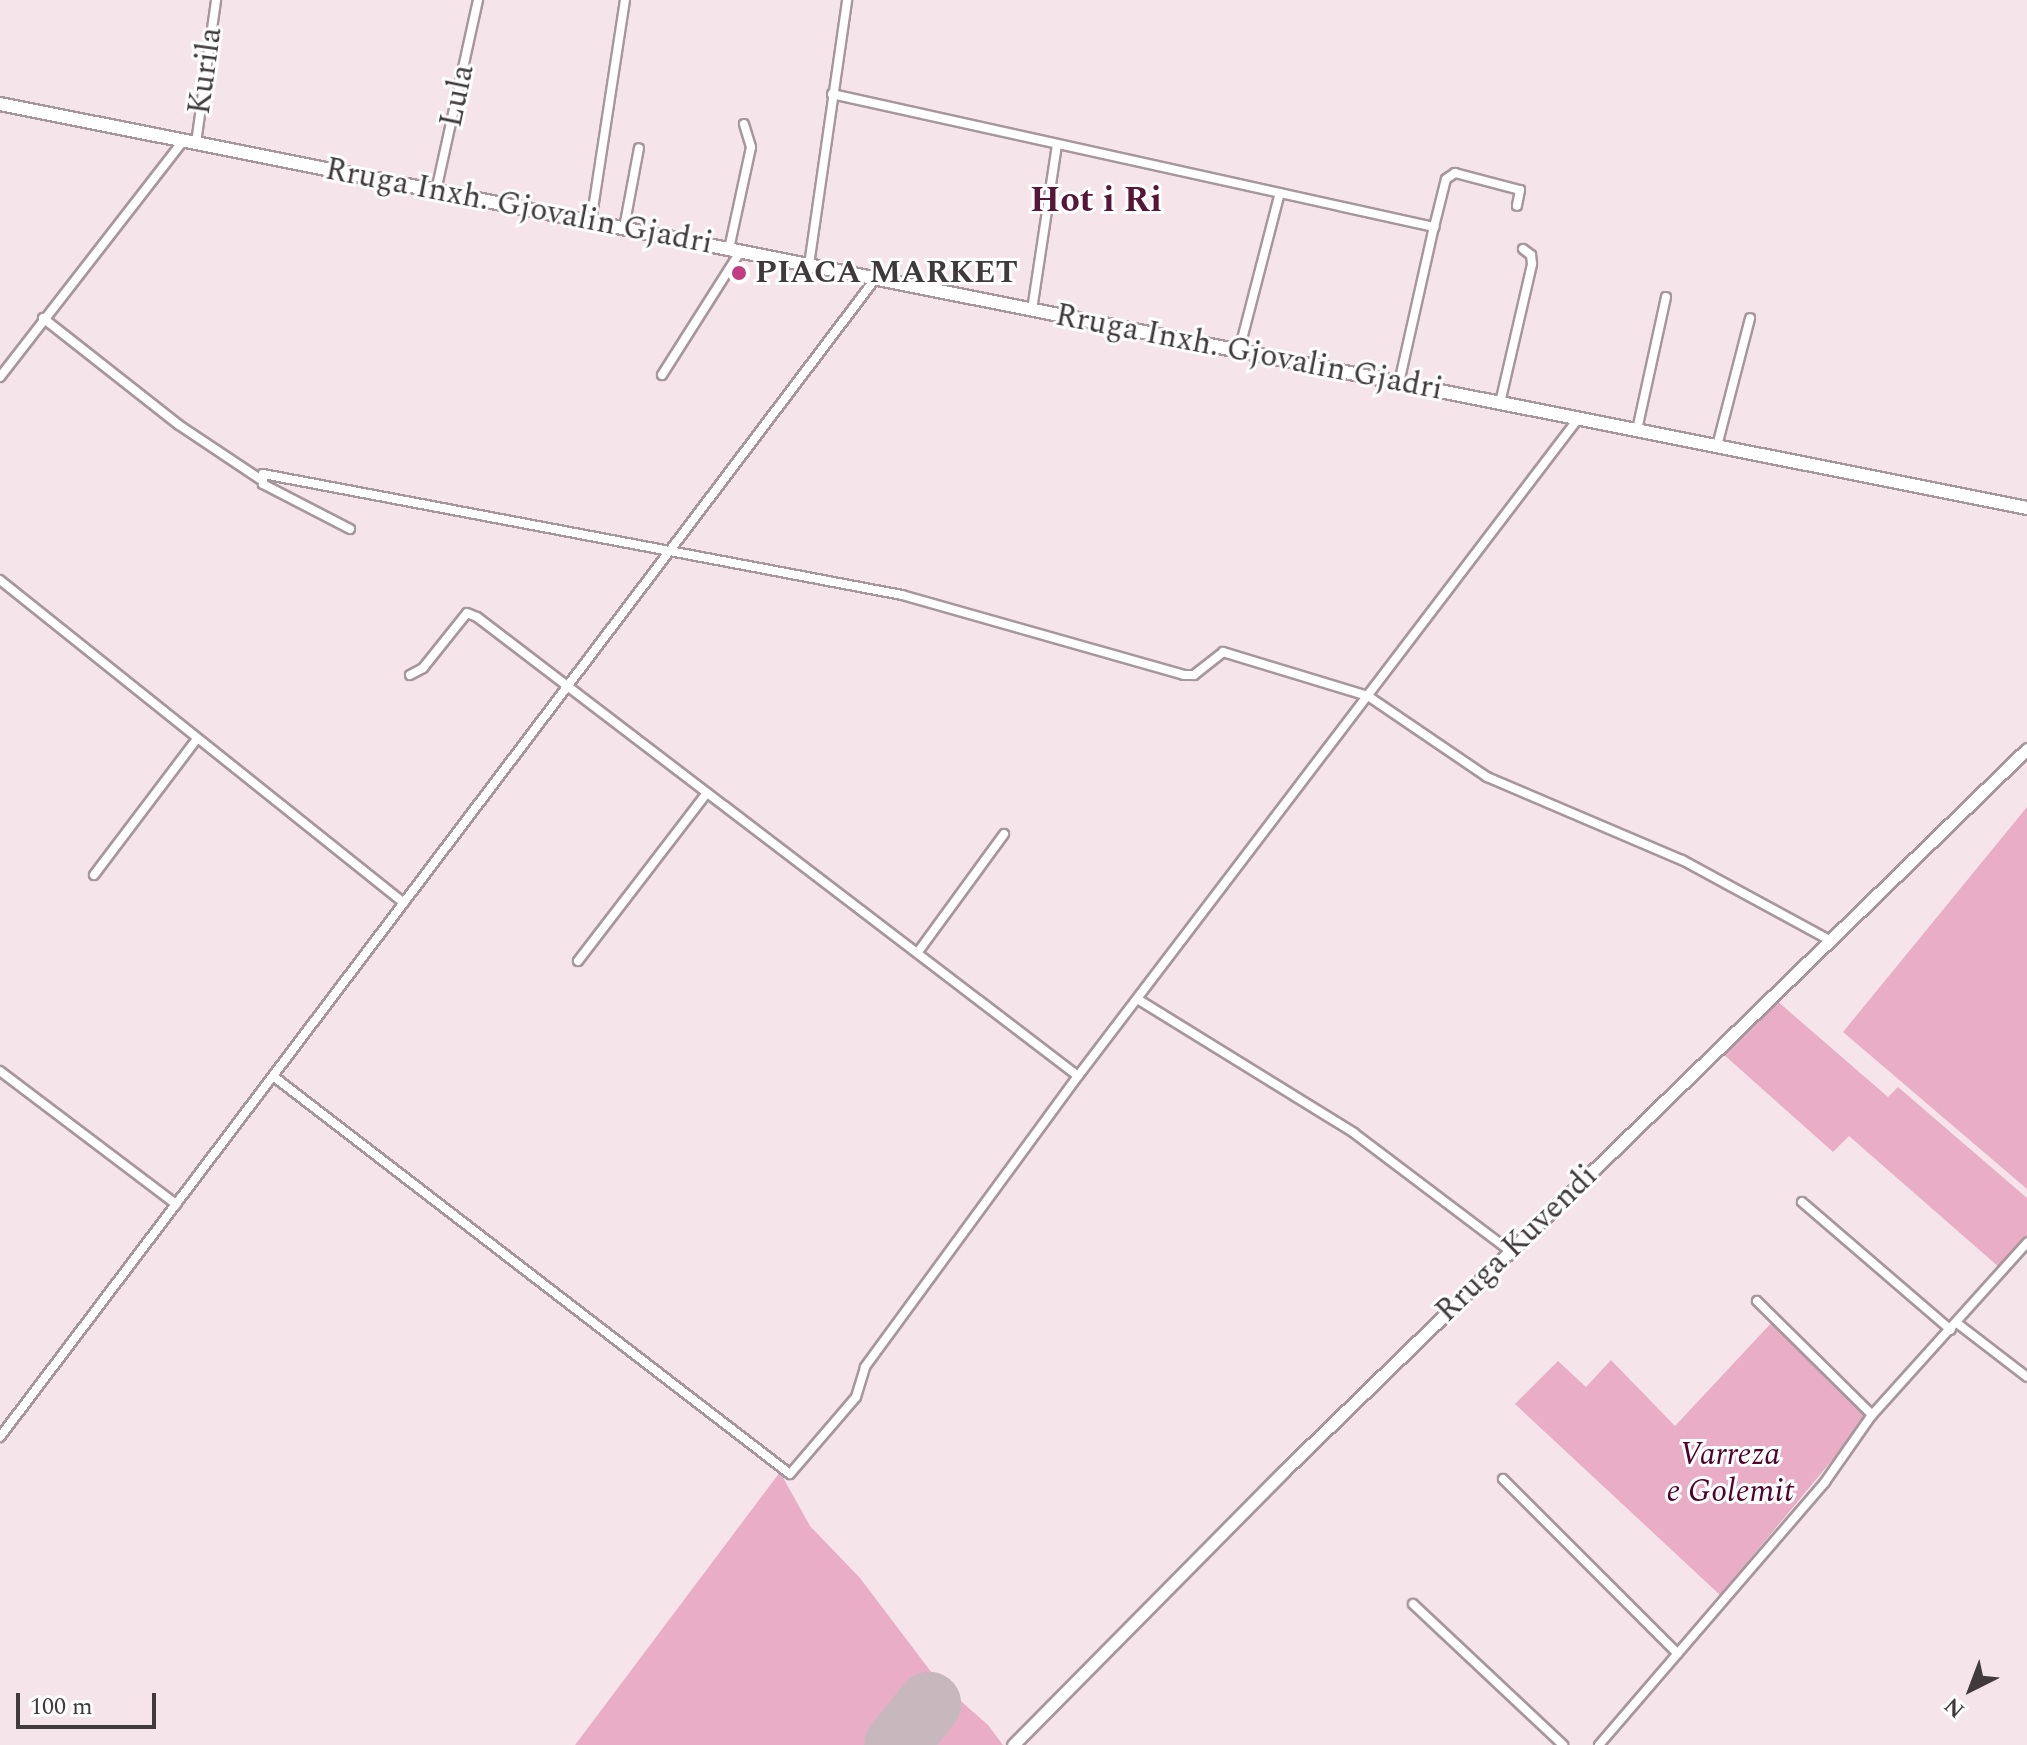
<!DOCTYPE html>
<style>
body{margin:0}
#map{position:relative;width:2027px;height:1745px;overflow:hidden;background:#f5e5eb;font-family:Spectral,serif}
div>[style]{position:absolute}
.green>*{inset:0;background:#e9aec6}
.runway>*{height:64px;margin:-32px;padding:0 32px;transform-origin:32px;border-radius:32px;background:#c6b8bd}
.roads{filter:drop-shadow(2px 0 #a7979d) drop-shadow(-2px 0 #a7979d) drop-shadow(0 2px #a7979d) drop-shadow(0 -2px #a7979d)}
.minor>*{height:8px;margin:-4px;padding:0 4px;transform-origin:4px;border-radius:4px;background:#fff}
.tertiary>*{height:11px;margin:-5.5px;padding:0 5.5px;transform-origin:5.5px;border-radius:5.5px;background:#fff}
.secondary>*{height:12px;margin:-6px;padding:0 6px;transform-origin:6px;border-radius:6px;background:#fff}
.dots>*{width:22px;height:22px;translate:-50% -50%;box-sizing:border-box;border:4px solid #fff;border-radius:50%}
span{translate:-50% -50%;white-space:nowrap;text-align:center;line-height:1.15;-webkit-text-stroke:6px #fff;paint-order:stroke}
.street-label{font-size:32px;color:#403a3c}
.poi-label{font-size:32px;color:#403a3c;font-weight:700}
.left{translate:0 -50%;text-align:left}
.park-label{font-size:32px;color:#50022f;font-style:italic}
.quarter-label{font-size:36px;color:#551637;font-weight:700}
.north{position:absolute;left:1931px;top:1649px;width:80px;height:80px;-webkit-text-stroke:6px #fff;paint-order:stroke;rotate:222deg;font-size:22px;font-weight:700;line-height:32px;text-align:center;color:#403a3c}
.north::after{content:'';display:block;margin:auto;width:28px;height:36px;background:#403a3c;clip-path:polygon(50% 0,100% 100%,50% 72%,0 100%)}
.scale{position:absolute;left:16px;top:1693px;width:140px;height:36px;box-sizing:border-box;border:4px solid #403a3c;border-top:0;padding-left:10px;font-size:24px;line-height:28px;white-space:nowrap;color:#403a3c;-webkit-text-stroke:6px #fff;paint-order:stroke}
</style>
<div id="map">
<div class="green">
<div style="clip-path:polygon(2027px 807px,2027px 1189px,1843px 1032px)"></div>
<div style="clip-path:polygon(1776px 1000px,1888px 1097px,1898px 1087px,2027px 1198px,2027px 1236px,2000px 1268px,1849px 1136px,1833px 1152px,1722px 1053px)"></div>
<div style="clip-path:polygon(1774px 1320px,1868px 1417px,1720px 1595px,1515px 1404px,1558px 1361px,1586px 1387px,1611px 1360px,1675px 1426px)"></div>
<div style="clip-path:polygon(780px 1472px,810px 1526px,860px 1578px,938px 1681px,988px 1725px,1003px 1745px,575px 1745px)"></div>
</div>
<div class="runway">
<div style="left:896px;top:1745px;width:53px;rotate:-51.2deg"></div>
</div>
<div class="roads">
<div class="minor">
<div style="left:832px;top:94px;width:617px;rotate:12.46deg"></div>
<div style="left:1434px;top:227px;width:49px;rotate:-76deg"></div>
<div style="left:1446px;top:179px;width:11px;rotate:-34deg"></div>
<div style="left:1455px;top:173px;width:67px;rotate:14.7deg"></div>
<div style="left:1520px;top:190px;width:16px;rotate:101deg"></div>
<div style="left:196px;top:143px;width:144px;rotate:-82deg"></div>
<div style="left:436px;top:191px;width:196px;rotate:-77.6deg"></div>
<div style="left:591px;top:222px;width:225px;rotate:-81.3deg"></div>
<div style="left:624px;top:228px;width:81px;rotate:-79.4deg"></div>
<div style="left:729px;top:249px;width:104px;rotate:-77.8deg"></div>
<div style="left:751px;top:147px;width:24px;rotate:-107deg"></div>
<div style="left:809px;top:265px;width:268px;rotate:-81.8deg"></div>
<div style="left:1032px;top:310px;width:167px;rotate:-81.4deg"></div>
<div style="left:43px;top:318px;width:173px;rotate:38.2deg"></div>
<div style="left:179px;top:425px;width:97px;rotate:33.7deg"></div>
<div style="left:1239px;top:351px;width:163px;rotate:-75.5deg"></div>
<div style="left:662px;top:375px;width:146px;rotate:-57.6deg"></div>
<div style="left:0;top:377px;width:300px;rotate:-52.2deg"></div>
<div style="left:1399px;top:383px;width:160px;rotate:-77.4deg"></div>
<div style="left:1500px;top:403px;width:143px;rotate:-77deg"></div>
<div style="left:1532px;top:264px;width:9px;rotate:-96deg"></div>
<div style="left:1531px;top:255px;width:10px;rotate:-143deg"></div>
<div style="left:1637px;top:430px;width:136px;rotate:-77.7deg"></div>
<div style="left:1717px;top:446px;width:132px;rotate:-75.5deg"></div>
<div style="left:350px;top:529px;width:98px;rotate:-152.7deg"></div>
<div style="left:263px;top:484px;width:10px;rotate:-90deg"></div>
<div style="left:263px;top:474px;width:650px;rotate:10.72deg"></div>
<div style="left:902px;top:595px;width:293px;rotate:15.8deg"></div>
<div style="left:1184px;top:675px;width:10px"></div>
<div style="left:1194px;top:675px;width:37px;rotate:-38deg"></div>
<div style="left:1223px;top:652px;width:152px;rotate:16.9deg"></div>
<div style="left:1368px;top:696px;width:144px;rotate:34.2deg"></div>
<div style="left:1487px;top:777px;width:212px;rotate:23.1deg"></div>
<div style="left:1682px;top:860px;width:170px;rotate:28.5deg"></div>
<div style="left:0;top:580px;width:517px;rotate:38.64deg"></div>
<div style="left:410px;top:675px;width:15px;rotate:-28deg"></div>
<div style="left:423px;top:668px;width:70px;rotate:-51.3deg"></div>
<div style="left:467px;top:613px;width:11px;rotate:22deg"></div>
<div style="left:477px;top:617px;width:756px;rotate:37.37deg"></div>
<div style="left:1078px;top:1076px;width:826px;rotate:-52.73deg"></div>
<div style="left:94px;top:875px;width:169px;rotate:-52.9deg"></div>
<div style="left:918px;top:952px;width:146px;rotate:-53.9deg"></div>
<div style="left:578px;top:961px;width:212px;rotate:-52.5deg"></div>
<div style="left:1139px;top:1000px;width:253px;rotate:31.7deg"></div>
<div style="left:1354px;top:1133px;width:196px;rotate:37.1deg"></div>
<div style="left:0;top:1071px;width:221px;rotate:37.1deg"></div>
<div style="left:273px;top:1076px;width:652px;rotate:37.59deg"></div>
<div style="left:790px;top:1474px;width:101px;rotate:-49.4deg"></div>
<div style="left:856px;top:1397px;width:31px;rotate:-73deg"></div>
<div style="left:865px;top:1367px;width:361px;rotate:-53.8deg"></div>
<div style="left:1802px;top:1202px;width:196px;rotate:40.7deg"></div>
<div style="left:1757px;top:1301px;width:162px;rotate:44.7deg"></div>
<div style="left:1957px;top:1323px;width:88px;rotate:37.6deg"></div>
<div style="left:0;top:1437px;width:1453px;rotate:-52.92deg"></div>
<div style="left:1503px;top:1479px;width:247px;rotate:45deg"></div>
<div style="left:1413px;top:1604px;width:206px;rotate:43.2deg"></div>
<div style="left:1599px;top:1745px;width:347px;rotate:-49.3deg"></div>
<div style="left:1825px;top:1482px;width:82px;rotate:-55deg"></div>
<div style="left:1872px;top:1415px;width:232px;rotate:-48deg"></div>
</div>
<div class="tertiary">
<div style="left:1013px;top:1745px;width:385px;rotate:-45.3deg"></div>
<div style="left:1284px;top:1471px;width:1036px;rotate:-44.18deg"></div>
</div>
<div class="secondary">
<div style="left:0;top:104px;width:2067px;rotate:11.27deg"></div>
</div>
</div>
<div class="dots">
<div style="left:739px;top:273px;background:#c23e82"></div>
</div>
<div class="street-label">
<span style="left:206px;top:71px;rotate:-82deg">Kurila</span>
<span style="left:458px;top:96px;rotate:-78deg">Lula</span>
<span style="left:519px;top:207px;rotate:11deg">Rruga Inxh. Gjovalin Gjadri</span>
<span style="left:1249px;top:353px;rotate:11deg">Rruga Inxh. Gjovalin Gjadri</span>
<span style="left:1517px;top:1244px;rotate:-44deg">Rruga Kuvendi</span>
</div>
<div class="poi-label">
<span class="left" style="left:755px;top:273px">PIACA MARKET</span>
</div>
<div class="park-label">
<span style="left:1730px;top:1474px">Varreza<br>e Golemit</span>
</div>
<div class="quarter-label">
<span style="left:1096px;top:201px">Hot i Ri</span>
</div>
<div class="north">N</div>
<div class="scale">100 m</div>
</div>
